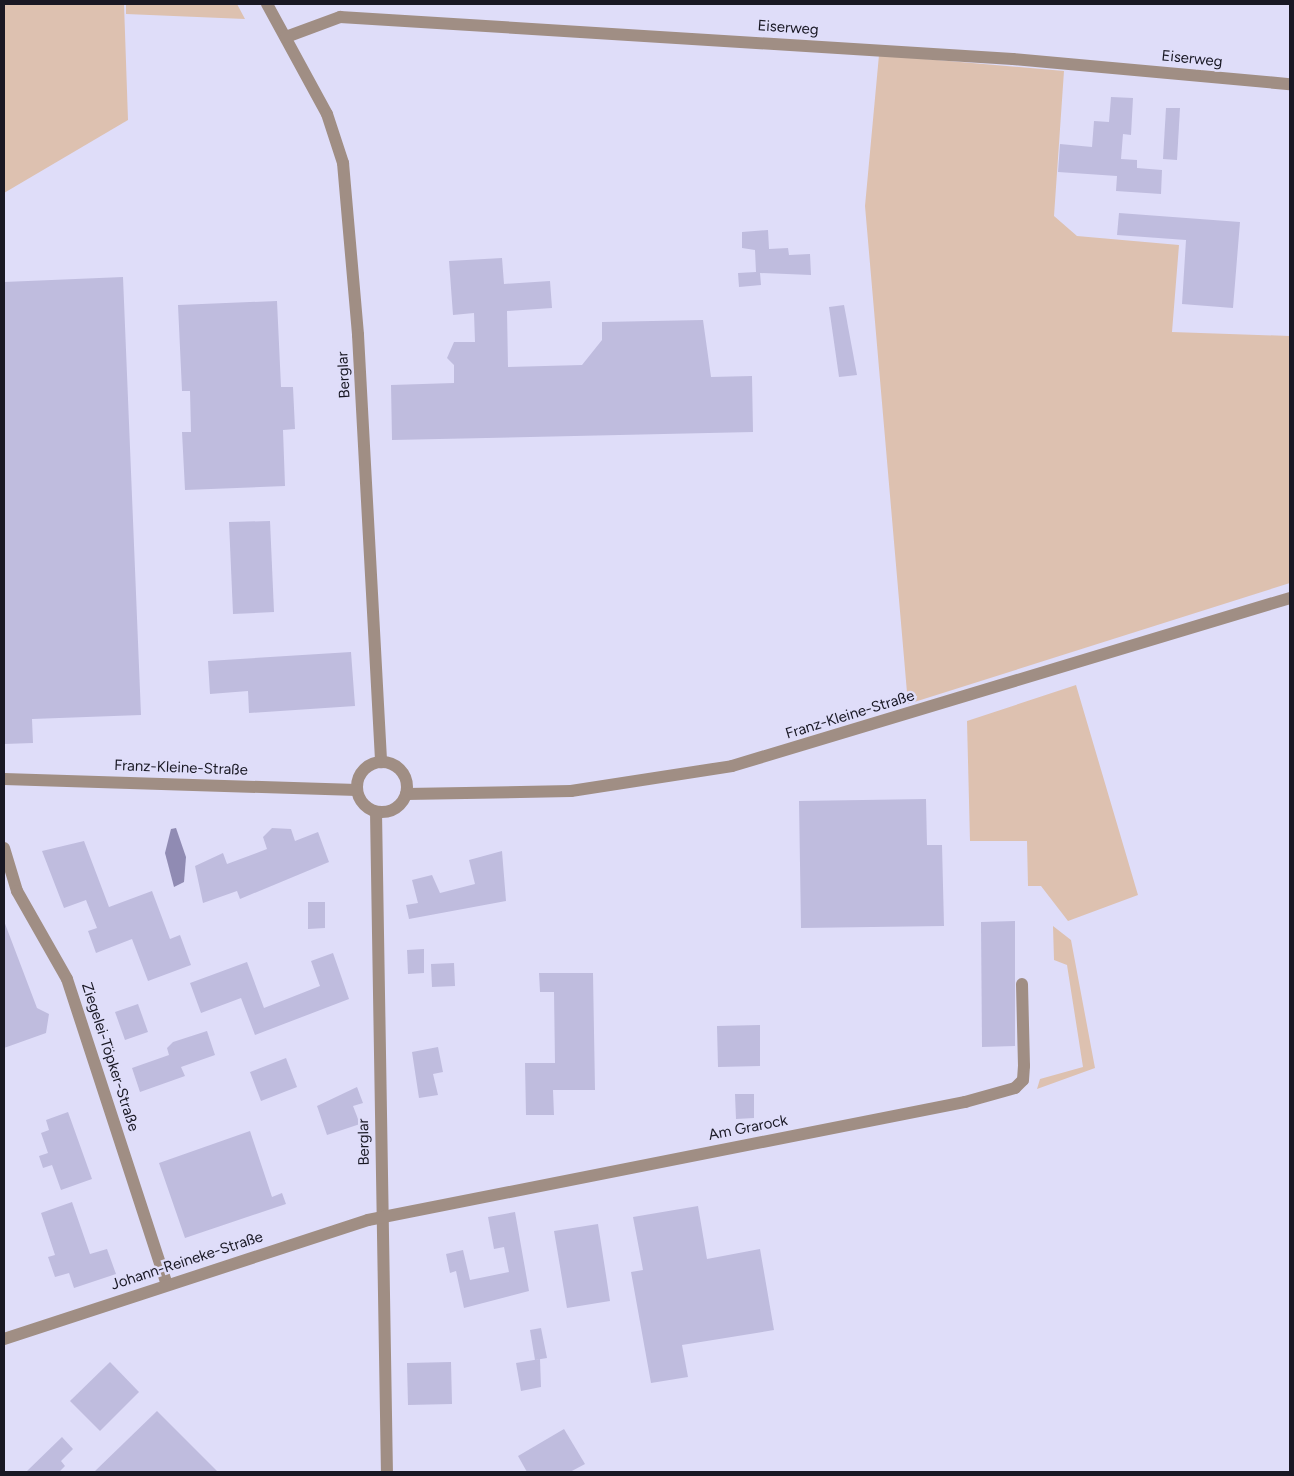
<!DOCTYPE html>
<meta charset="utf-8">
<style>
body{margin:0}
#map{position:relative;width:1294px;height:1476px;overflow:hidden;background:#dfddf9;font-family:Figtree,sans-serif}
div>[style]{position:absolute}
.green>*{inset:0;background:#ddc1b0}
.water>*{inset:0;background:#908bb3}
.building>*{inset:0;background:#bfbcde}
.minor>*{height:12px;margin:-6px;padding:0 6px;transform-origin:6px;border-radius:6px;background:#a08e84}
.minor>.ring{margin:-6px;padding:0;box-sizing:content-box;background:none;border:12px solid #a08e84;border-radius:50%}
span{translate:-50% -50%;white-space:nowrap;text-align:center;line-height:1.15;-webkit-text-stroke:5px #dfddf9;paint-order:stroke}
.street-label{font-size:15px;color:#191824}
.frame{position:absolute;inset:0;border:5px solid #191824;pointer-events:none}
</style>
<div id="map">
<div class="green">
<div style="clip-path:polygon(4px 4px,124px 4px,128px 120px,4px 193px)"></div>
<div style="clip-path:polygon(126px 4px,237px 4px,245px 19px,126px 14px)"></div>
<div style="clip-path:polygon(879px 55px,1064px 71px,1054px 216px,1077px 236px,1179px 245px,1172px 332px,1290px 336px,1290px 583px,908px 704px,865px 206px)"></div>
<div style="clip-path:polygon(1076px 685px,1138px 895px,1068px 921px,1041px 886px,1028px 886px,1027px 841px,970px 841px,967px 721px)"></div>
<div style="clip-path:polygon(1053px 926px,1071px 940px,1095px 1068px,1037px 1089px,1040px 1079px,1083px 1067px,1067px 965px,1054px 960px)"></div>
</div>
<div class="water">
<div style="clip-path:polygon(176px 828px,186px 857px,184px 882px,174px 887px,165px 853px,171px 829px)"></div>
</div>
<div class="building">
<div style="clip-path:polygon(1111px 97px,1133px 98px,1131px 135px,1123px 134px,1121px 159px,1137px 160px,1137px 168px,1162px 170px,1161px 194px,1116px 191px,1117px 176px,1058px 172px,1060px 144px,1092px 147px,1094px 121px,1109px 122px)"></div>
<div style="clip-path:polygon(1166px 108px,1180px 108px,1177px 160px,1163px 159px)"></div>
<div style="clip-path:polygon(1119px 213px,1240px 222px,1233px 308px,1182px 304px,1186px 240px,1117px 235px)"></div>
<div style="clip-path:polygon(768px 230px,769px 249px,788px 248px,789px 255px,810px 254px,811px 275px,760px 273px,761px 285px,739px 287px,738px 273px,756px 272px,755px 250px,742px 248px,742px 232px)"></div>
<div style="clip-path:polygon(502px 258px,504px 284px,550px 281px,552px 308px,507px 311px,508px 367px,582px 365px,602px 340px,602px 322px,703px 320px,711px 377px,752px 376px,753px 432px,392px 440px,391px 385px,454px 383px,454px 365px,447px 358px,454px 342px,475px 342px,474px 313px,453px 315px,449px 261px)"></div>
<div style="clip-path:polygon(123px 277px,141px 715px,32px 719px,33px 743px,4px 744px,4px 282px)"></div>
<div style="clip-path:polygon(277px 301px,281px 387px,293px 387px,295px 429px,283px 430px,285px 486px,185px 490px,182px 432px,191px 432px,190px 391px,182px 391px,178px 305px)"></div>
<div style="clip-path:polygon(844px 305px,857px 375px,839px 377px,829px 307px)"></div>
<div style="clip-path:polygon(270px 521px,274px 612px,233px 614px,229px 522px)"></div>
<div style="clip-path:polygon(351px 652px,355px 706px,249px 713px,248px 691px,210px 694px,208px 661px)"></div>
<div style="clip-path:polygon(926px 799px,927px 845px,942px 845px,944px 926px,801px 928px,799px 801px)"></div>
<div style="clip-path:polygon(272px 828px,291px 829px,295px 841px,318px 832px,329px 862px,240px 899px,237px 891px,203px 903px,195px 866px,223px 853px,227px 864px,267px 849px,263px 837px)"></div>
<div style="clip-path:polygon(84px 841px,109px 907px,152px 891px,170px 939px,180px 935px,191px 965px,148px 981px,132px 939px,96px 953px,88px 931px,97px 928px,86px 900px,64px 908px,42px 851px)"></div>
<div style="clip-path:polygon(502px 851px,506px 901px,409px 919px,406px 905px,418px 903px,412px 880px,432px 875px,440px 893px,475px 884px,469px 860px)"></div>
<div style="clip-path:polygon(308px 902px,325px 902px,325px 928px,308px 929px)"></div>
<div style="clip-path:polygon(4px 921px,37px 1008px,49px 1014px,46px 1033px,4px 1048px)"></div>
<div style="clip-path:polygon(1015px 921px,1015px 1046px,982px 1047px,981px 922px)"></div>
<div style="clip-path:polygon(424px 949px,424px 973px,408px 974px,407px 950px)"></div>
<div style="clip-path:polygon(333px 953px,349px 999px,255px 1035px,241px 998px,201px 1013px,190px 983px,247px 962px,264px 1008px,320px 986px,311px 961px)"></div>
<div style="clip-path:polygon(454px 963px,455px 986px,432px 987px,431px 964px)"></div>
<div style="clip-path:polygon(539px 973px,593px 973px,595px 1090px,553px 1090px,554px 1115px,526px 1115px,525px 1063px,555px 1063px,554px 992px,540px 992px)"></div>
<div style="clip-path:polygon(138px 1004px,148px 1032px,125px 1040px,115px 1012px)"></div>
<div style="clip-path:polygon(760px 1025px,760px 1066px,718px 1067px,717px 1026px)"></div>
<div style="clip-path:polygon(207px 1031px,215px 1055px,181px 1067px,185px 1076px,140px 1092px,132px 1068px,169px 1055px,167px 1048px,173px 1042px)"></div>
<div style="clip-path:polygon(438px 1047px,443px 1072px,433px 1074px,438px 1095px,419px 1098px,412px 1052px)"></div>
<div style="clip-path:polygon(286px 1058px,297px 1087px,261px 1101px,250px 1072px)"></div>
<div style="clip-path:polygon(357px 1087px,363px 1103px,353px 1106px,360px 1124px,327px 1135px,317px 1106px)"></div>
<div style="clip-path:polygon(735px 1094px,754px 1094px,754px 1118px,736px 1119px)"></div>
<div style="clip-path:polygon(68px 1112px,92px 1179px,61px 1190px,52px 1165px,43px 1168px,39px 1156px,48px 1153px,41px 1133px,49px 1130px,46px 1120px)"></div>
<div style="clip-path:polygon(250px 1131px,272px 1197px,282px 1193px,286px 1204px,185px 1238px,159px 1163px)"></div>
<div style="clip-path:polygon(72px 1202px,90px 1254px,107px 1249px,116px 1274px,74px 1288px,69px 1273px,55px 1277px,48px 1257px,55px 1255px,41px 1213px)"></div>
<div style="clip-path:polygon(698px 1206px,707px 1259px,760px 1249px,774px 1330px,682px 1345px,688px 1377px,651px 1383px,631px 1272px,643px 1270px,633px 1217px)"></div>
<div style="clip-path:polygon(515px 1212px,529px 1291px,464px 1308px,456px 1271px,450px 1273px,446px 1254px,463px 1250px,470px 1280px,509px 1272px,504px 1247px,494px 1249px,488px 1217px)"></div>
<div style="clip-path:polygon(598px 1224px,610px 1301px,567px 1308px,554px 1231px)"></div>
<div style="clip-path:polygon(541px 1328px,547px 1358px,535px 1360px,530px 1330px)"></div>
<div style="clip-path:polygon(540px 1359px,541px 1387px,521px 1391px,516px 1363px)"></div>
<div style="clip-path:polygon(110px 1362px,139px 1392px,100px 1431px,70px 1401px)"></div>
<div style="clip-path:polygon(451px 1362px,452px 1404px,408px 1405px,407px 1363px)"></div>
<div style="clip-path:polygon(157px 1411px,218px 1472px,94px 1472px)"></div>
<div style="clip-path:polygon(564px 1429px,585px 1464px,570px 1472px,527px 1472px,518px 1456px)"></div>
<div style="clip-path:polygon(62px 1437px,73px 1449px,61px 1461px,65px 1466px,59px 1472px,26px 1472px)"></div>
</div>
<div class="minor">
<div style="left:267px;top:4px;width:125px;rotate:61.4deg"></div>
<div style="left:327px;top:114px;width:52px;rotate:71.9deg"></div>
<div style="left:343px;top:163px;width:173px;rotate:85deg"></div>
<div style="left:358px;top:335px;width:428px;rotate:86.9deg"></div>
<div style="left:286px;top:37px;width:58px;rotate:-20.3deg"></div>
<div style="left:340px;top:17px;width:674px;rotate:3.57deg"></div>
<div style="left:1013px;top:59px;width:278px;rotate:5.2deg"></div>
<div class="ring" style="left:357px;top:762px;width:38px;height:38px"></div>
<div style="left:4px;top:779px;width:353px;rotate:1.8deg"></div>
<div style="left:406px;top:794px;width:165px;rotate:-1deg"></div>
<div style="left:571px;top:791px;width:163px;rotate:-8.8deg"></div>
<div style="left:732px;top:766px;width:583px;rotate:-16.76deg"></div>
<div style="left:376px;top:812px;width:660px;rotate:89.05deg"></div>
<div style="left:4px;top:848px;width:45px;rotate:73.2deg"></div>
<div style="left:17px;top:891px;width:101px;rotate:60.4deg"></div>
<div style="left:67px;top:979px;width:322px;rotate:71.9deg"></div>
<div style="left:4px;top:1339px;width:383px;rotate:-18.1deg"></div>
<div style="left:368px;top:1220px;width:609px;rotate:-11.18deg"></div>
<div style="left:965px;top:1102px;width:52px;rotate:-15.6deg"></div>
<div style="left:1015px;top:1088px;width:11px;rotate:-45deg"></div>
<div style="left:1023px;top:1080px;width:14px;rotate:-86deg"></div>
<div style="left:1024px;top:1066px;width:82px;rotate:-91.4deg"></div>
</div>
<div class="street-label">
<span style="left:788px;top:28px;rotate:4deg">Eiserweg</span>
<span style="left:1192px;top:59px;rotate:6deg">Eiserweg</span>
<span style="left:344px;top:375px;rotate:-93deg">Berglar</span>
<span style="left:850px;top:715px;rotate:-17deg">Franz-Kleine-Straße</span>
<span style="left:181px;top:768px;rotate:2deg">Franz-Kleine-Straße</span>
<span style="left:110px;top:1057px;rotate:72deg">Ziegelei-Töpker-Straße</span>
<span style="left:748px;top:1128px;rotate:-11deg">Am Grarock</span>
<span style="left:364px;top:1142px;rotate:-91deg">Berglar</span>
<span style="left:187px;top:1261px;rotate:-18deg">Johann-Reineke-Straße</span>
</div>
<div class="frame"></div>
</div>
